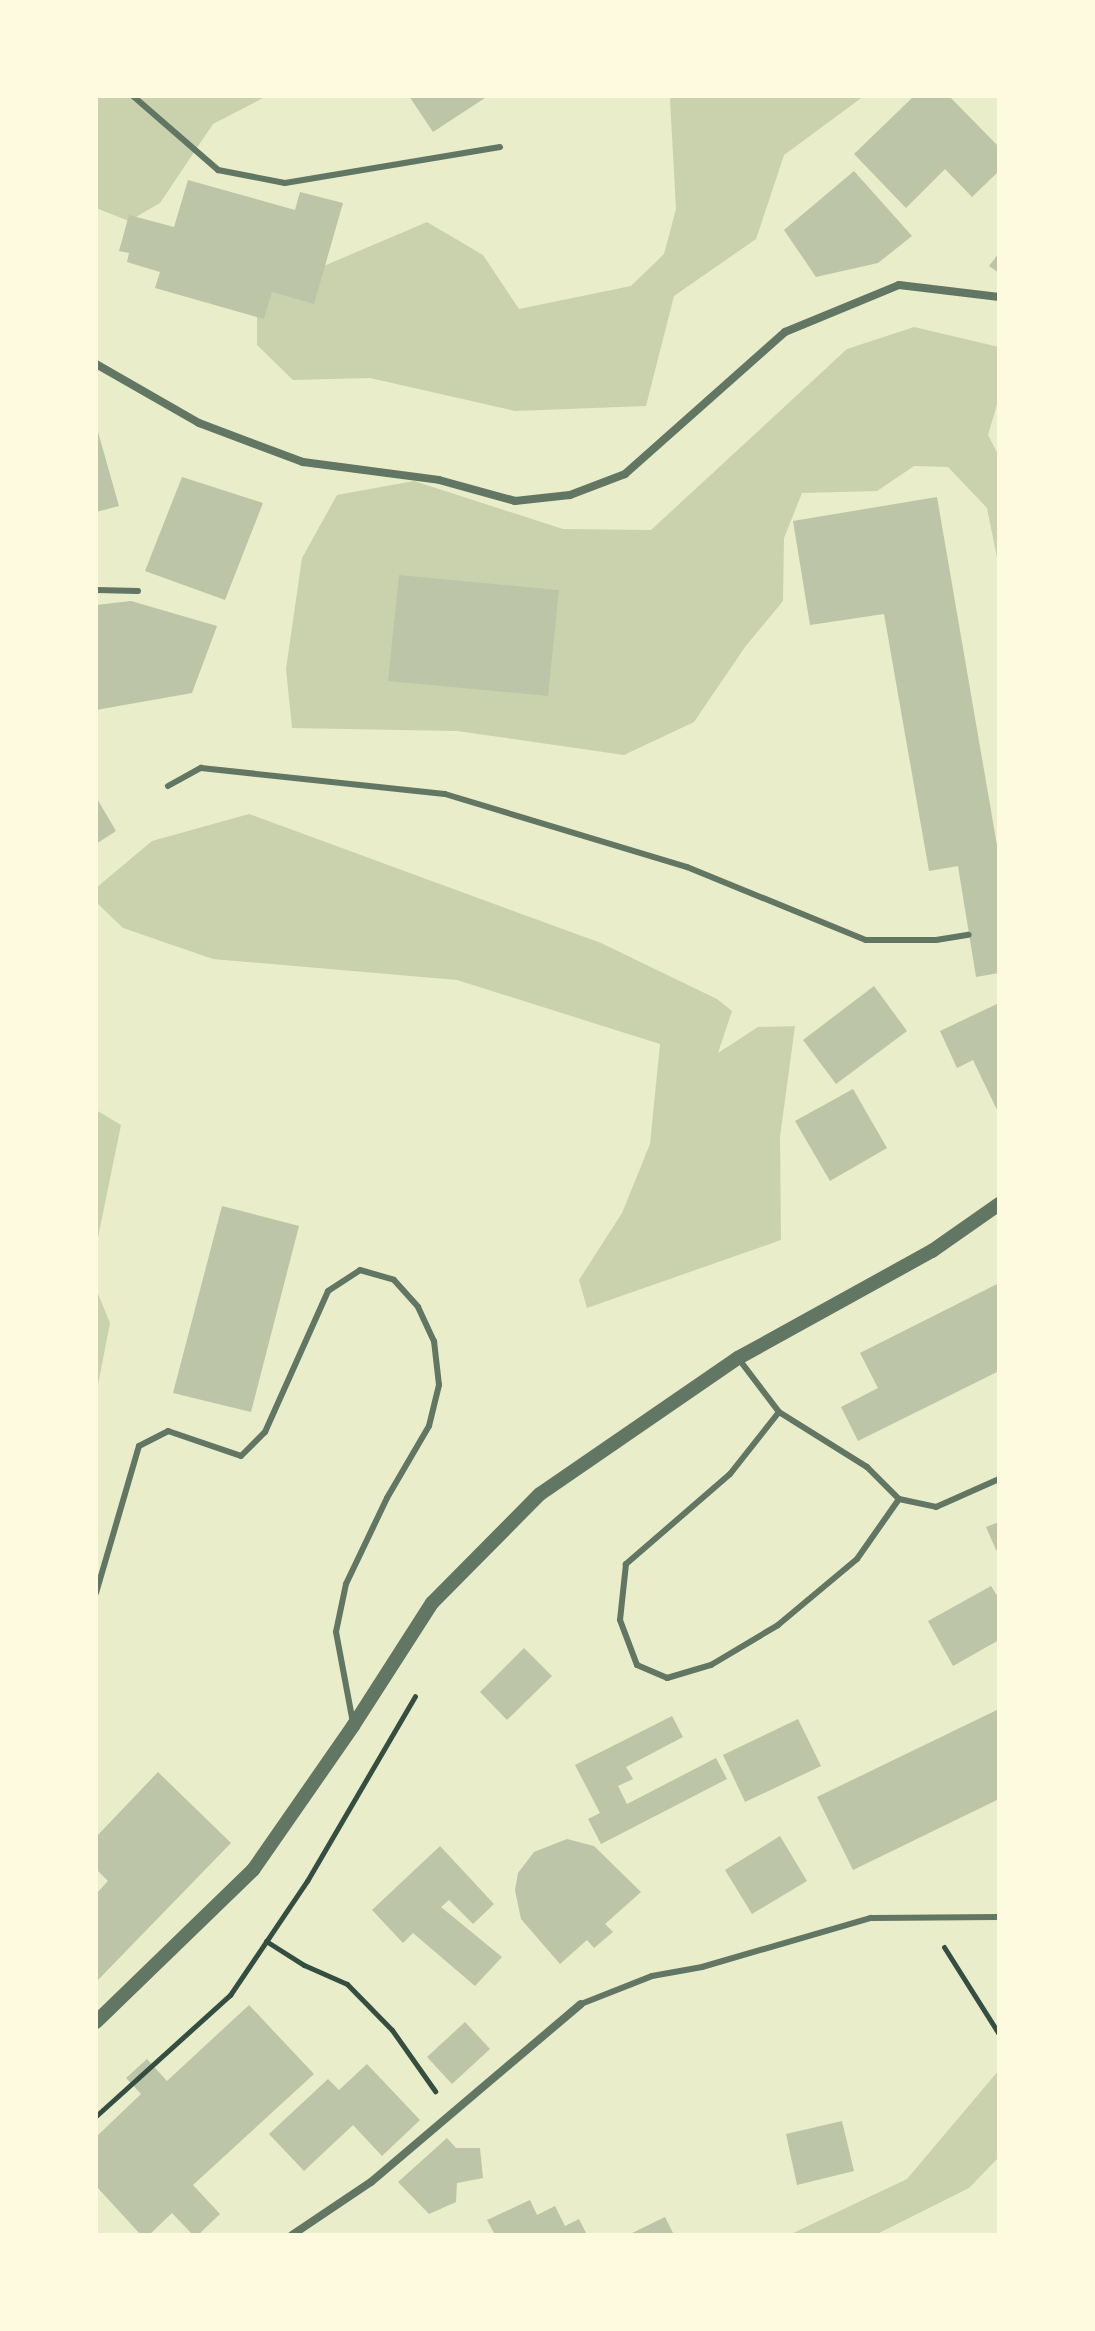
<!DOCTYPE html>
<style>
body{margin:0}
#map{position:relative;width:1095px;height:2331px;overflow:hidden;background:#e9edc9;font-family:"Noto Sans",sans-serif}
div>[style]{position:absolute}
.green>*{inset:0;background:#cad2ad}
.building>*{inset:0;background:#bcc5a7}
.path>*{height:5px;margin:-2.5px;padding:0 2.5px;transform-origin:2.5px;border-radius:2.5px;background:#344e41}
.service>*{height:6px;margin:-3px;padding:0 3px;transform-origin:3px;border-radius:3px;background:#617663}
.minor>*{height:8px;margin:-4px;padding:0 4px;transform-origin:4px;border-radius:4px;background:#617663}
.tertiary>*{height:14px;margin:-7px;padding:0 7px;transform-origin:7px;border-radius:7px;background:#617663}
span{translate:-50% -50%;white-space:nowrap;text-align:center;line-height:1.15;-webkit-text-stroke:8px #fefae0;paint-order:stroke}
.frame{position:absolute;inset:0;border:98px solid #fefae0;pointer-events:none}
</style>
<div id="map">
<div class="green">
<div style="clip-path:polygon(96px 96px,267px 96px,213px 124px,160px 203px,129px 221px,96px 208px)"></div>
<div style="clip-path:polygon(674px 96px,864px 96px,784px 155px,756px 239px,674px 296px,646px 406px,515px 411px,370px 378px,293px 380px,257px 345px,257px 307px,279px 285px,427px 222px,483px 255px,519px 309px,631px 286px,664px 254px,676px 209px,670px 99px)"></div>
<div style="clip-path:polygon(914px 327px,999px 347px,999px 398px,988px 435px,999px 456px,999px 568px,987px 508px,948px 467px,914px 466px,877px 491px,802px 493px,784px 538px,783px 601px,745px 647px,694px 722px,624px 755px,457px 731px,292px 728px,286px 669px,302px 558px,337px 495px,414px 481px,563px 529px,651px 530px,847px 349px)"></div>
<div style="clip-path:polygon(249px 814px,601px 943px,717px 999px,732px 1011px,718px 1053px,758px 1027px,795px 1026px,780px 1137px,781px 1240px,587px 1308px,579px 1280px,622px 1213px,650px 1144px,660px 1044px,457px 980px,213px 959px,123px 928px,96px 902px,96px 888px,152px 841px)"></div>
<div style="clip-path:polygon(96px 1110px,121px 1125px,96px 1247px)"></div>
<div style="clip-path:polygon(96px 1289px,110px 1323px,96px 1395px)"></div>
<div style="clip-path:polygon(999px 2070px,999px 2157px,969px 2188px,875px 2235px,789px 2235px,907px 2179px)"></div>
</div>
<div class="building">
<div style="clip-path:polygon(409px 96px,488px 96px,433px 132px)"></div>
<div style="clip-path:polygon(914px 96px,949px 96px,999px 147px,999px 171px,972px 197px,945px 169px,906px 208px,854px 154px)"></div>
<div style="clip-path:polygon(854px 171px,912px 236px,878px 263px,816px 277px,784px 230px)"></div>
<div style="clip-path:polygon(188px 180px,295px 210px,300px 192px,343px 203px,314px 304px,272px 292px,264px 319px,155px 288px,160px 272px,127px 262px,129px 253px,119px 251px,129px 215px,174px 227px)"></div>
<div style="clip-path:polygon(999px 253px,999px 273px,989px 266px)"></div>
<div style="clip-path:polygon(96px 425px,119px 506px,96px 512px)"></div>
<div style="clip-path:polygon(182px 477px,263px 503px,225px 600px,145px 571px)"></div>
<div style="clip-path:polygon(937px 497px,999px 857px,999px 973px,976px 977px,958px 866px,929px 871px,884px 614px,810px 625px,793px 521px)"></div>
<div style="clip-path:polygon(399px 575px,559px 590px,548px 696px,388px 681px)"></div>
<div style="clip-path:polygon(131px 601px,217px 626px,192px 693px,96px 710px,96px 605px)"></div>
<div style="clip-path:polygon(96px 797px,116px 831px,96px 844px)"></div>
<div style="clip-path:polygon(874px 986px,907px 1031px,836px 1084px,803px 1040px)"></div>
<div style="clip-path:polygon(999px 1003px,999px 1114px,973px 1060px,957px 1068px,940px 1031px)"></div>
<div style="clip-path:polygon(853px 1089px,887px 1148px,830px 1181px,795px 1121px)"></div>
<div style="clip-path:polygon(222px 1206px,299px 1226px,251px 1412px,173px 1393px)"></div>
<div style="clip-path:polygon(999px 1283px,999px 1371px,858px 1441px,841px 1407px,878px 1388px,860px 1353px)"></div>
<div style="clip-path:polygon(999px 1522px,999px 1549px,996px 1550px,986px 1527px)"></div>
<div style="clip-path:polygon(991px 1586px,999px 1599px,999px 1640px,953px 1666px,928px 1621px)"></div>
<div style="clip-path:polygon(524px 1648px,552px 1676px,507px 1720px,480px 1692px)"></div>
<div style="clip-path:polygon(999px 1709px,999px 1799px,853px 1870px,817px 1797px)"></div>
<div style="clip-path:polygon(672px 1716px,683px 1737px,626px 1767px,633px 1779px,618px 1786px,627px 1804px,716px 1758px,727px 1779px,601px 1844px,588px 1819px,600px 1813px,575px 1765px)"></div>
<div style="clip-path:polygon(798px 1719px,821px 1766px,745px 1802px,723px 1755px)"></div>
<div style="clip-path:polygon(158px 1772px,231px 1843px,96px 1982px,96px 1894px,108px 1881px,96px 1869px,96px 1837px)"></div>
<div style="clip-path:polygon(780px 1836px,807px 1881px,752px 1914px,725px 1870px)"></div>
<div style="clip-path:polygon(567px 1839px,594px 1846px,641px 1892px,605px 1924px,613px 1932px,594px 1948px,587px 1940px,560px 1964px,521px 1919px,515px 1890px,518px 1873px,534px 1852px)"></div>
<div style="clip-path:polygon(440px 1846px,494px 1904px,473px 1924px,449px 1900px,441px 1907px,502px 1957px,475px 1986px,413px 1933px,403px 1943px,372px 1910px)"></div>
<div style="clip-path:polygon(249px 2005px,314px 2074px,193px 2185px,220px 2214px,198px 2235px,193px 2235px,172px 2213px,149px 2235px,141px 2235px,96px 2186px,96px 2137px,141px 2094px,126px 2078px,147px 2059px,167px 2081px)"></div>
<div style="clip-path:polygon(465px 2022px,490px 2049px,452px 2084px,427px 2057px)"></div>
<div style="clip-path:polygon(367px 2064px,420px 2120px,382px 2156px,353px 2125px,304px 2171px,269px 2134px,328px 2079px,339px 2090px)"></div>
<div style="clip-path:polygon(842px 2121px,854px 2171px,797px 2185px,786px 2134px)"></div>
<div style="clip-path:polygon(447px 2138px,456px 2148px,480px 2148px,483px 2178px,457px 2183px,456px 2202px,429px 2214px,398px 2182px)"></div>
<div style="clip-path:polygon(530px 2200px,537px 2215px,555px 2206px,565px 2226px,579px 2219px,587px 2235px,495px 2235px,487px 2220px)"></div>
<div style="clip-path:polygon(665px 2217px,674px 2235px,628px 2235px)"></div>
</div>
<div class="path">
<div style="left:266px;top:1941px;width:45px;rotate:32.3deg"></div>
<div style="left:304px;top:1965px;width:47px;rotate:23.8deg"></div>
<div style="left:347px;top:1984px;width:64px;rotate:45.6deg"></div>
<div style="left:392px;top:2030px;width:75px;rotate:54.8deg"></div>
<div style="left:944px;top:1947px;width:103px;rotate:57.7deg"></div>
<div style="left:96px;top:2116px;width:181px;rotate:-42.1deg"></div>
<div style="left:230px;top:1995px;width:138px;rotate:-56deg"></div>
<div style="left:307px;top:1881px;width:214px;rotate:-59.7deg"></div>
</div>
<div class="service">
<div style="left:133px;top:96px;width:113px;rotate:41deg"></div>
<div style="left:218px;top:170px;width:68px;rotate:11deg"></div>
<div style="left:285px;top:183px;width:218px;rotate:-9.5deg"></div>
<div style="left:96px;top:590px;width:42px;rotate:1.4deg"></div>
<div style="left:168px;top:786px;width:38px;rotate:-29deg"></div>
<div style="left:201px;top:768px;width:245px;rotate:6.1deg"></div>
<div style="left:445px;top:794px;width:253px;rotate:16.8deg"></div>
<div style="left:687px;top:867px;width:193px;rotate:22.2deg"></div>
<div style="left:866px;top:940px;width:70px"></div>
<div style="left:936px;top:940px;width:33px;rotate:-9deg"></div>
<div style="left:738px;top:1358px;width:68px;rotate:52.8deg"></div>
<div style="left:779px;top:1412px;width:104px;rotate:32deg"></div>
<div style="left:867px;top:1467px;width:45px;rotate:45deg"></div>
<div style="left:899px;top:1499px;width:38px;rotate:12deg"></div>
<div style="left:936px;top:1507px;width:69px;rotate:-24deg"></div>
<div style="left:779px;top:1412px;width:79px;rotate:128.3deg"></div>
<div style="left:730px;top:1474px;width:138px;rotate:139.1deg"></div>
<div style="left:626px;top:1564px;width:56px;rotate:96.1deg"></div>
<div style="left:620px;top:1620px;width:48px;rotate:69.3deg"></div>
<div style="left:637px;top:1665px;width:33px;rotate:23deg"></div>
<div style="left:667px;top:1678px;width:46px;rotate:-16.5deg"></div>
<div style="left:711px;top:1665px;width:78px;rotate:-30.8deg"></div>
<div style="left:778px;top:1625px;width:103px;rotate:-39.9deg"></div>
<div style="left:857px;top:1559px;width:73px;rotate:-55deg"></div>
<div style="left:96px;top:1593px;width:153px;rotate:-73.7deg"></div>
<div style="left:139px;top:1446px;width:33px;rotate:-27deg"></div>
<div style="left:168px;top:1431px;width:77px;rotate:18.9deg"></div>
<div style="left:241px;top:1456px;width:34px;rotate:-45deg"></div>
<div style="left:265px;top:1432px;width:154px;rotate:-65.9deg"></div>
<div style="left:328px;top:1291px;width:38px;rotate:-33deg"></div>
<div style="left:360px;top:1270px;width:35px;rotate:16deg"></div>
<div style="left:394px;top:1280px;width:36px;rotate:48deg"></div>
<div style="left:418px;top:1307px;width:38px;rotate:65deg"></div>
<div style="left:434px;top:1341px;width:44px;rotate:83.5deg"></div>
<div style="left:439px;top:1385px;width:42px;rotate:103.7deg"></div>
<div style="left:429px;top:1426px;width:83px;rotate:120.3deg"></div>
<div style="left:387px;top:1498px;width:95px;rotate:115.5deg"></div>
<div style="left:346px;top:1584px;width:49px;rotate:101.8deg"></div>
<div style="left:336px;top:1632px;width:93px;rotate:79.4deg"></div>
<div style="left:581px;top:2004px;width:76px;rotate:-21.5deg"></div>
<div style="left:652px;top:1976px;width:51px;rotate:-10.2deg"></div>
<div style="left:702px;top:1967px;width:176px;rotate:-16.2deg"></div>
<div style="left:871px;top:1918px;width:128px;rotate:-0.4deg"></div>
</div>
<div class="minor">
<div style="left:96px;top:364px;width:119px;rotate:29.8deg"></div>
<div style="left:199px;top:423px;width:111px;rotate:20.6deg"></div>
<div style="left:303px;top:462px;width:137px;rotate:7.5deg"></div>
<div style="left:439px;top:480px;width:79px;rotate:15.4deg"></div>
<div style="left:515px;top:501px;width:55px;rotate:-6.2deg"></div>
<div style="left:570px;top:495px;width:59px;rotate:-20.9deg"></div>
<div style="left:625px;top:474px;width:214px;rotate:-41.6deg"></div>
<div style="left:785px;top:332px;width:123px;rotate:-22.4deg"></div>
<div style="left:899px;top:285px;width:101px;rotate:6.8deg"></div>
<div style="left:292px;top:2235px;width:95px;rotate:-33.9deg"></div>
<div style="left:371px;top:2182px;width:275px;rotate:-40.3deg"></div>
</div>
<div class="tertiary">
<div style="left:96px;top:2022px;width:219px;rotate:-44.1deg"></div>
<div style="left:253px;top:1870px;width:175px;rotate:-55.2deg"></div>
<div style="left:353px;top:1726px;width:146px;rotate:-57.3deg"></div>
<div style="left:432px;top:1603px;width:153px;rotate:-45.3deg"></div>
<div style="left:540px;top:1494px;width:240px;rotate:-34.5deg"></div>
<div style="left:738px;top:1358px;width:222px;rotate:-28.9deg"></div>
<div style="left:932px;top:1251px;width:82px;rotate:-35deg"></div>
</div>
<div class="frame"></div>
</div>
